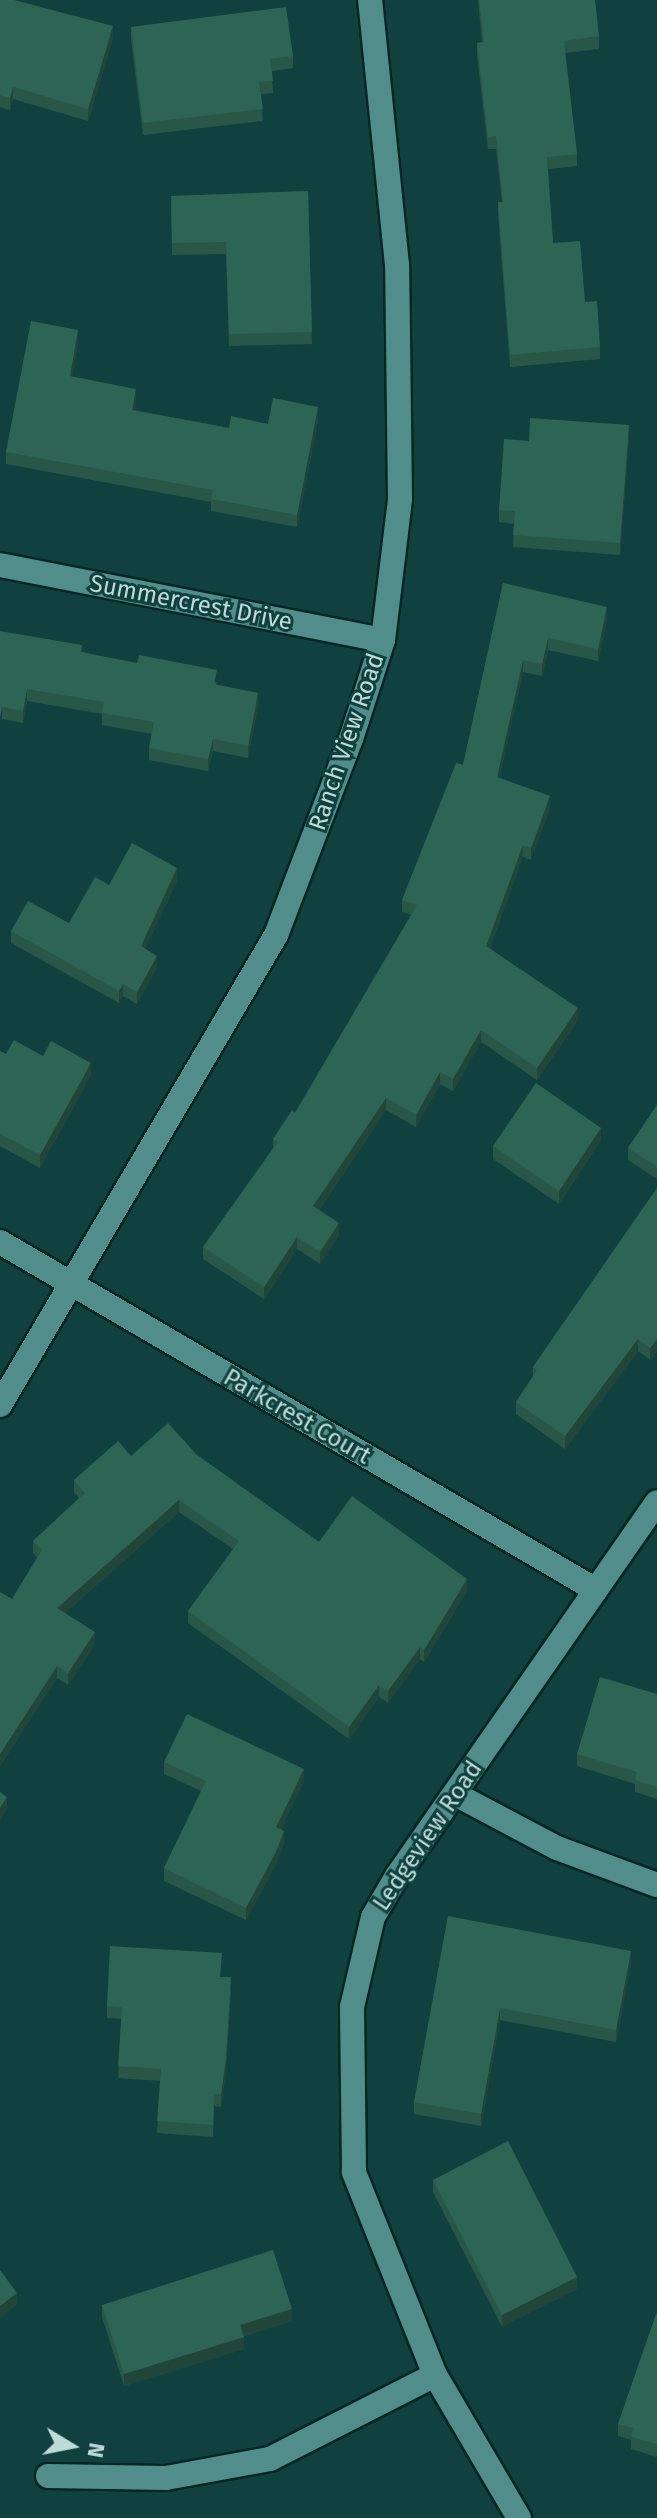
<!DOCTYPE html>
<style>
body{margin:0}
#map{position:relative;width:657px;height:2518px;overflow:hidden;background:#10413f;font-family:"Fira Sans",sans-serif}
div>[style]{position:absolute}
.roads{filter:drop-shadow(2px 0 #042624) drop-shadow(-2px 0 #042624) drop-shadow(0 2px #042624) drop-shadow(0 -2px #042624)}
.minor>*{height:24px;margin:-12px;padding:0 12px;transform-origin:12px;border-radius:12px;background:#518e8b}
.wall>*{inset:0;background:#285647}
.shaded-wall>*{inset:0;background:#20463a}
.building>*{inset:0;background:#2e6453}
span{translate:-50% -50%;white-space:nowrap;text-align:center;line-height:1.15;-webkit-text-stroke:6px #10413f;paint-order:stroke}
.street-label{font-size:24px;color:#bddbd9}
.north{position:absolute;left:32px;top:2406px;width:80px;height:80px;-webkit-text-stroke:6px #10413f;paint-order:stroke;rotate:100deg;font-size:22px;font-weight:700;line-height:32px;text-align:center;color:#bddbd9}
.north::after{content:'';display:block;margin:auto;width:28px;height:36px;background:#bddbd9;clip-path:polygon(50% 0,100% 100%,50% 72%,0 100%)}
</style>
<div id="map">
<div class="roads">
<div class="minor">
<div style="left:0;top:565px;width:390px;rotate:11.1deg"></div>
<div style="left:0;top:1242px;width:690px;rotate:30.28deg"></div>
<div style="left:0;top:1405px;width:545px;rotate:-59.58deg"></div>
<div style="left:276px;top:935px;width:210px;rotate:-69.1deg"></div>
<div style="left:351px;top:739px;width:104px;rotate:-72.1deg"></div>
<div style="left:383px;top:640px;width:142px;rotate:-83.1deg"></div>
<div style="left:400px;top:499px;width:234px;rotate:-90.7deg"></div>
<div style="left:397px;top:265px;width:266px;rotate:-95.8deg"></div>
<div style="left:455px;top:1794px;width:115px;rotate:27.9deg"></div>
<div style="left:557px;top:1848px;width:107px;rotate:20.3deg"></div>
<div style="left:48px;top:2476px;width:118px;rotate:1deg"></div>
<div style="left:166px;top:2478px;width:106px;rotate:-10.4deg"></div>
<div style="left:270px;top:2459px;width:185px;rotate:-27deg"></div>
<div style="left:519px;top:2518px;width:166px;rotate:-120.4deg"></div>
<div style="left:435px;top:2375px;width:219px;rotate:-111.8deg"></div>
<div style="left:354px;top:2172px;width:165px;rotate:-90.7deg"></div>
<div style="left:352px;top:2007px;width:92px;rotate:-76.9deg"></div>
<div style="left:373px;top:1917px;width:48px;rotate:-59.7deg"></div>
<div style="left:397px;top:1876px;width:455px;rotate:-55.2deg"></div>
</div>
</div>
<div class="wall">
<div style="clip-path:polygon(0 0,113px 38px,88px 121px,13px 99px,10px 110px,0 107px)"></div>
<div style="clip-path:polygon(478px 0,599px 36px,599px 49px,565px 53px,577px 154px,577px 166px,548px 169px,553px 243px,585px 302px,600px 347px,600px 359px,510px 367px,498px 214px,498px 202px,502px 202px,496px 149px,488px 149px,477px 55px,477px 43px,482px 42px)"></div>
<div style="clip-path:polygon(131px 27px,293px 56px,293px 68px,272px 71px,273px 93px,261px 94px,263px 121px,143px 135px,131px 39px)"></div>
<div style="clip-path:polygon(308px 191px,312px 344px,229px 346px,226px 254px,172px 255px,171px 196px)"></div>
<div style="clip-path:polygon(78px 342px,72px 377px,136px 401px,134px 410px,229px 428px,318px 419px,297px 527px,211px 511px,211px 502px,6px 464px,6px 452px)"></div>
<div style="clip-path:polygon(629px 437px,620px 555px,513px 547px,514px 524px,499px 522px,499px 510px,529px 441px)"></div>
<div style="clip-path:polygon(503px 583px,607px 619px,598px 661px,548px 650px,542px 676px,523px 672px,499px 778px,550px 808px,531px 860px,523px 857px,490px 948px,578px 1020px,537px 1080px,481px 1042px,453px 1091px,440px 1084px,416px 1127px,386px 1110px,319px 1210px,339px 1235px,320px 1264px,297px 1249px,264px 1299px,203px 1259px,203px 1247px,273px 1148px,273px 1139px,295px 1113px,411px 915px,402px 912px,402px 900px,463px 765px)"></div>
<div style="clip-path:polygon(0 631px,82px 652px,217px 682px,216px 685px,258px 705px,248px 758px,213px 751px,208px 771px,149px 760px,149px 748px,152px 734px,102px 725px,102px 714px,27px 701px,23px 723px,2px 719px)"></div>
<div style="clip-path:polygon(177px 881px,145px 949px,157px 968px,137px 1004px,123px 996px,119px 1003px,11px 943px,11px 931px,69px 923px,109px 885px)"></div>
<div style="clip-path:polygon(0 1051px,6px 1054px,43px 1056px,91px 1075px,40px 1168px,0 1146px)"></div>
<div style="clip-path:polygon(657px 1105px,657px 1179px,628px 1160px,628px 1148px)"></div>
<div style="clip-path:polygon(601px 1140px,559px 1204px,493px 1159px,493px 1146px)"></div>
<div style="clip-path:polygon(657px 1188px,657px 1351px,650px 1360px,638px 1351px,565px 1449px,516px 1414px,516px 1402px,533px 1377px,533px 1367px)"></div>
<div style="clip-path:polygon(197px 1455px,319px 1542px,467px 1591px,424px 1662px,420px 1659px,388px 1703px,379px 1697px,349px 1739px,188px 1623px,188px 1611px,233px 1549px,179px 1512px,65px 1613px,95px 1644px,68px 1685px,57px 1678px,0 1766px,0 1592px,12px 1599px,37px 1558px,33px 1553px,33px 1541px,79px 1498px,74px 1492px,74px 1480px,131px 1456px)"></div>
<div style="clip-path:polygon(657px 1694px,657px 1799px,635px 1792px,635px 1784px,577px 1766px,577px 1754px)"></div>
<div style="clip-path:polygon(164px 1762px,304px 1781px,281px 1829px,284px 1843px,276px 1864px,246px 1920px,164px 1881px,164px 1868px,201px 1791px,164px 1774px)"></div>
<div style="clip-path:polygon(448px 1916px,631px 1963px,616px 2042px,500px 2020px,481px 2126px,414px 2114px,414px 2102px)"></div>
<div style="clip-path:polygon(221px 1977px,231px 1990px,226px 2071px,221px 2107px,214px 2106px,213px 2137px,157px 2133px,160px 2081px,118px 2078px,122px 2019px,107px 2018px,107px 2006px)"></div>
<div style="clip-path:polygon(433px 2180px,577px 2289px,502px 2327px,433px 2192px)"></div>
<div style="clip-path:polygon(102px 2305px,292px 2321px,244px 2336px,244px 2349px,124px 2386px,102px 2317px)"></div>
<div style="clip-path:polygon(657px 2314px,657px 2457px,631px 2449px,631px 2440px,618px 2436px,618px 2424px)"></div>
</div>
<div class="shaded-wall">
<div style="clip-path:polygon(113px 26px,113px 38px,88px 121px,88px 109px)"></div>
<div style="clip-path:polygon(13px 87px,13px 99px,10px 110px,10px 98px)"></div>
<div style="clip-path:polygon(78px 330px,78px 342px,70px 388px,70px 376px)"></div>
<div style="clip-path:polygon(136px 389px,136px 401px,132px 422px,132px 410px)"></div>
<div style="clip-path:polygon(318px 407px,318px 419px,297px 527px,297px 515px)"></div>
<div style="clip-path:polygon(629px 425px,629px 437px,620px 555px,620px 543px)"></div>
<div style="clip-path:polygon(607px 607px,607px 619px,598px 661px,598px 649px)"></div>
<div style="clip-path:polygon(548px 638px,548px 650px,542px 676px,542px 664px)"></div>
<div style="clip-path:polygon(523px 660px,523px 672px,497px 789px,497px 777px)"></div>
<div style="clip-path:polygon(27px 689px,27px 701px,23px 723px,23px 711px)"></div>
<div style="clip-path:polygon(258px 693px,258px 705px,248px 758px,248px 746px)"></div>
<div style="clip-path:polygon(213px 739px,213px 751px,208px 771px,208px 759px)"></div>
<div style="clip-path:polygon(550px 796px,550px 808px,531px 860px,531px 848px)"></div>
<div style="clip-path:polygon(523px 845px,523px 857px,486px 958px,486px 946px)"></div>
<div style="clip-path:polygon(177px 868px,177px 881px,141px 958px,141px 946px)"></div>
<div style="clip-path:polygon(157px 956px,157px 968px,137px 1004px,137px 992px)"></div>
<div style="clip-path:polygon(123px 984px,123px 996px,119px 1003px,119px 991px)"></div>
<div style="clip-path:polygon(578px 1008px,578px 1020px,537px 1080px,537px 1068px)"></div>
<div style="clip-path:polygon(481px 1030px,481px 1042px,453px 1091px,453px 1079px)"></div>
<div style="clip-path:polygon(91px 1063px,91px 1075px,40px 1168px,40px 1155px)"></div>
<div style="clip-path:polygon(440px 1072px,440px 1084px,416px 1127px,416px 1115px)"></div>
<div style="clip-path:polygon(386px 1098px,386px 1110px,313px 1218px,313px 1206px)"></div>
<div style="clip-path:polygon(601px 1128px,601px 1140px,559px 1204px,559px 1191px)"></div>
<div style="clip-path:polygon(339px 1223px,339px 1235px,320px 1264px,320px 1252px)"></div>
<div style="clip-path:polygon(297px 1237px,297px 1249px,264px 1299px,264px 1287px)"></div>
<div style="clip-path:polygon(638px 1339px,638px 1351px,565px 1449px,565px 1436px)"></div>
<div style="clip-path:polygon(657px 1339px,657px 1351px,650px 1360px,650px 1348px)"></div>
<div style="clip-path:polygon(179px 1500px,179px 1512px,57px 1620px,57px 1608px)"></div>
<div style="clip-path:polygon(467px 1579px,467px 1591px,424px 1662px,424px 1650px)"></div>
<div style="clip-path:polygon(95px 1632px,95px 1644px,68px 1685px,68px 1673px)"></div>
<div style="clip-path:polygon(420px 1647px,420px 1659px,388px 1703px,388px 1691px)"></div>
<div style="clip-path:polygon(57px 1666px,57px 1678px,0 1766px,0 1754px)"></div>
<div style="clip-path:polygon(379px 1685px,379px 1697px,349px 1739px,349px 1727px)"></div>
<div style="clip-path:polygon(304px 1769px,304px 1781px,276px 1839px,276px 1827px)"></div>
<div style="clip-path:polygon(7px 1797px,7px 1809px,0 1820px,0 1808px)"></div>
<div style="clip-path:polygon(284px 1831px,284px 1843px,276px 1864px,246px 1920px,246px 1908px)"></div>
<div style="clip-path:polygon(631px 1951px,631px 1963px,616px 2042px,616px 2030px)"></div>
<div style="clip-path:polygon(231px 1977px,226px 2071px,221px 2107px,221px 2094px)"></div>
<div style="clip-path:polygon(500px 2008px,500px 2020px,481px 2126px,481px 2114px)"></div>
<div style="clip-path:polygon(577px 2277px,577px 2289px,502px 2327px,502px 2315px)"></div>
<div style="clip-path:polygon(17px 2293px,17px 2305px,0 2318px,0 2306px)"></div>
<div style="clip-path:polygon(292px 2309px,292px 2321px,240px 2337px,240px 2325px)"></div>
<div style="clip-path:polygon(244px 2337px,244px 2349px,124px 2386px,124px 2374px)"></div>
</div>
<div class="building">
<div style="clip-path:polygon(0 0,14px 0,113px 26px,88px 109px,13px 87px,10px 98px,0 95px)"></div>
<div style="clip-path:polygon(479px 0,595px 0,599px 36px,564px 41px,577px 154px,547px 157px,553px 243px,580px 241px,585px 302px,597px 301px,600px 347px,510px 355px,498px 202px,503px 202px,496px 136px,488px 137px,477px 43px,484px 42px)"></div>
<div style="clip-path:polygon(286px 7px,293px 56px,270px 59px,273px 81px,259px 82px,263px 109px,143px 123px,131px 27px)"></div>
<div style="clip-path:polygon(308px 191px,312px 332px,229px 334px,226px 242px,172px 243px,171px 196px)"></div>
<div style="clip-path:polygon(31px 321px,78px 330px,70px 376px,136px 389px,132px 410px,229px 428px,231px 416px,268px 424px,273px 398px,318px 407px,297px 515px,211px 499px,213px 490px,6px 452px)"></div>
<div style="clip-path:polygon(530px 418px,629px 425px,620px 543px,513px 535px,515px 511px,499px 510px,504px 439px,529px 441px)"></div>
<div style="clip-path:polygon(503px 583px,607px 607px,598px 649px,548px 638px,542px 664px,523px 660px,497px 777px,550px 796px,531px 848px,523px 845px,486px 946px,578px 1008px,537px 1068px,481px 1030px,453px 1079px,440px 1072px,416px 1115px,386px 1098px,313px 1206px,339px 1223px,320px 1252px,297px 1237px,264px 1287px,203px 1247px,278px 1142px,273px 1139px,292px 1110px,295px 1113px,417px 905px,402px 900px,456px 763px,463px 765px)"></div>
<div style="clip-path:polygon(0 631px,82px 645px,81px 652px,137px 663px,139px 655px,217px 670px,214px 684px,258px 693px,248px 746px,213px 739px,208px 759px,149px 748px,154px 722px,102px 713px,104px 702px,27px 689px,23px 711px,2px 707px,0 718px)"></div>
<div style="clip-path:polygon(132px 843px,177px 868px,141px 946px,157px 956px,137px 992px,123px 984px,119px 991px,11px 931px,28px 901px,69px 923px,95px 877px,109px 885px)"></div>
<div style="clip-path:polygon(14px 1040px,43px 1056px,51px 1041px,91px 1063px,40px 1155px,0 1134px,0 1051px,6px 1054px)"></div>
<div style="clip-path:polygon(536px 1083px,601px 1128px,559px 1191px,493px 1146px)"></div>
<div style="clip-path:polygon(657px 1105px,657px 1167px,628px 1148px)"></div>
<div style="clip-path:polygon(657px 1188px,657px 1339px,650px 1348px,638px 1339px,565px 1436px,516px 1402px,537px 1370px,533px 1367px)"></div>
<div style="clip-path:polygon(168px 1423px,197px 1455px,319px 1542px,352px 1496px,467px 1579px,424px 1650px,420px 1647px,388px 1691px,379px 1685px,349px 1727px,188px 1611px,239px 1541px,179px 1500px,57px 1608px,95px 1632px,68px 1673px,57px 1666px,0 1754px,0 1592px,12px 1599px,42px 1550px,33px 1541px,85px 1493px,74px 1480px,118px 1441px,131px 1456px)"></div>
<div style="clip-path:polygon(600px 1677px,657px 1694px,657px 1787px,635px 1780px,637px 1772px,577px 1754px)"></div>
<div style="clip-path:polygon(187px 1714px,304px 1769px,276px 1827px,284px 1831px,276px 1852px,246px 1908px,164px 1868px,206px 1781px,164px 1762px)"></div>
<div style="clip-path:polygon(0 1792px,7px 1797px,0 1808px)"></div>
<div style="clip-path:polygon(448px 1916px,631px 1951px,616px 2030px,500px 2008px,481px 2114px,414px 2102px)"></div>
<div style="clip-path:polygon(110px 1946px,222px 1953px,220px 1977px,231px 1977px,226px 2059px,221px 2094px,214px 2094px,213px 2125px,157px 2121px,161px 2069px,118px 2066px,122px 2007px,107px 2006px)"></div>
<div style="clip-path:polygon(508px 2141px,577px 2277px,502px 2315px,433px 2180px)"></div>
<div style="clip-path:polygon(273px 2250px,292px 2309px,240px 2325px,244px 2337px,124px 2374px,102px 2305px)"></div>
<div style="clip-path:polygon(0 2270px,17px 2293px,0 2306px)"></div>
<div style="clip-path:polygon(656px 2314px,657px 2314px,657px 2444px,631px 2437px,633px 2428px,618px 2424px)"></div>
</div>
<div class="street-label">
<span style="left:191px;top:603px;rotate:11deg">Summercrest Drive</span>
<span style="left:347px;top:742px;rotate:-71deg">Ranch View Road</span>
<span style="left:297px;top:1417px;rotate:30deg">Parkcrest Court</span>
<span style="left:428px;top:1836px;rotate:-56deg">Ledgeview Road</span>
</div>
<div class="north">N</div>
</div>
